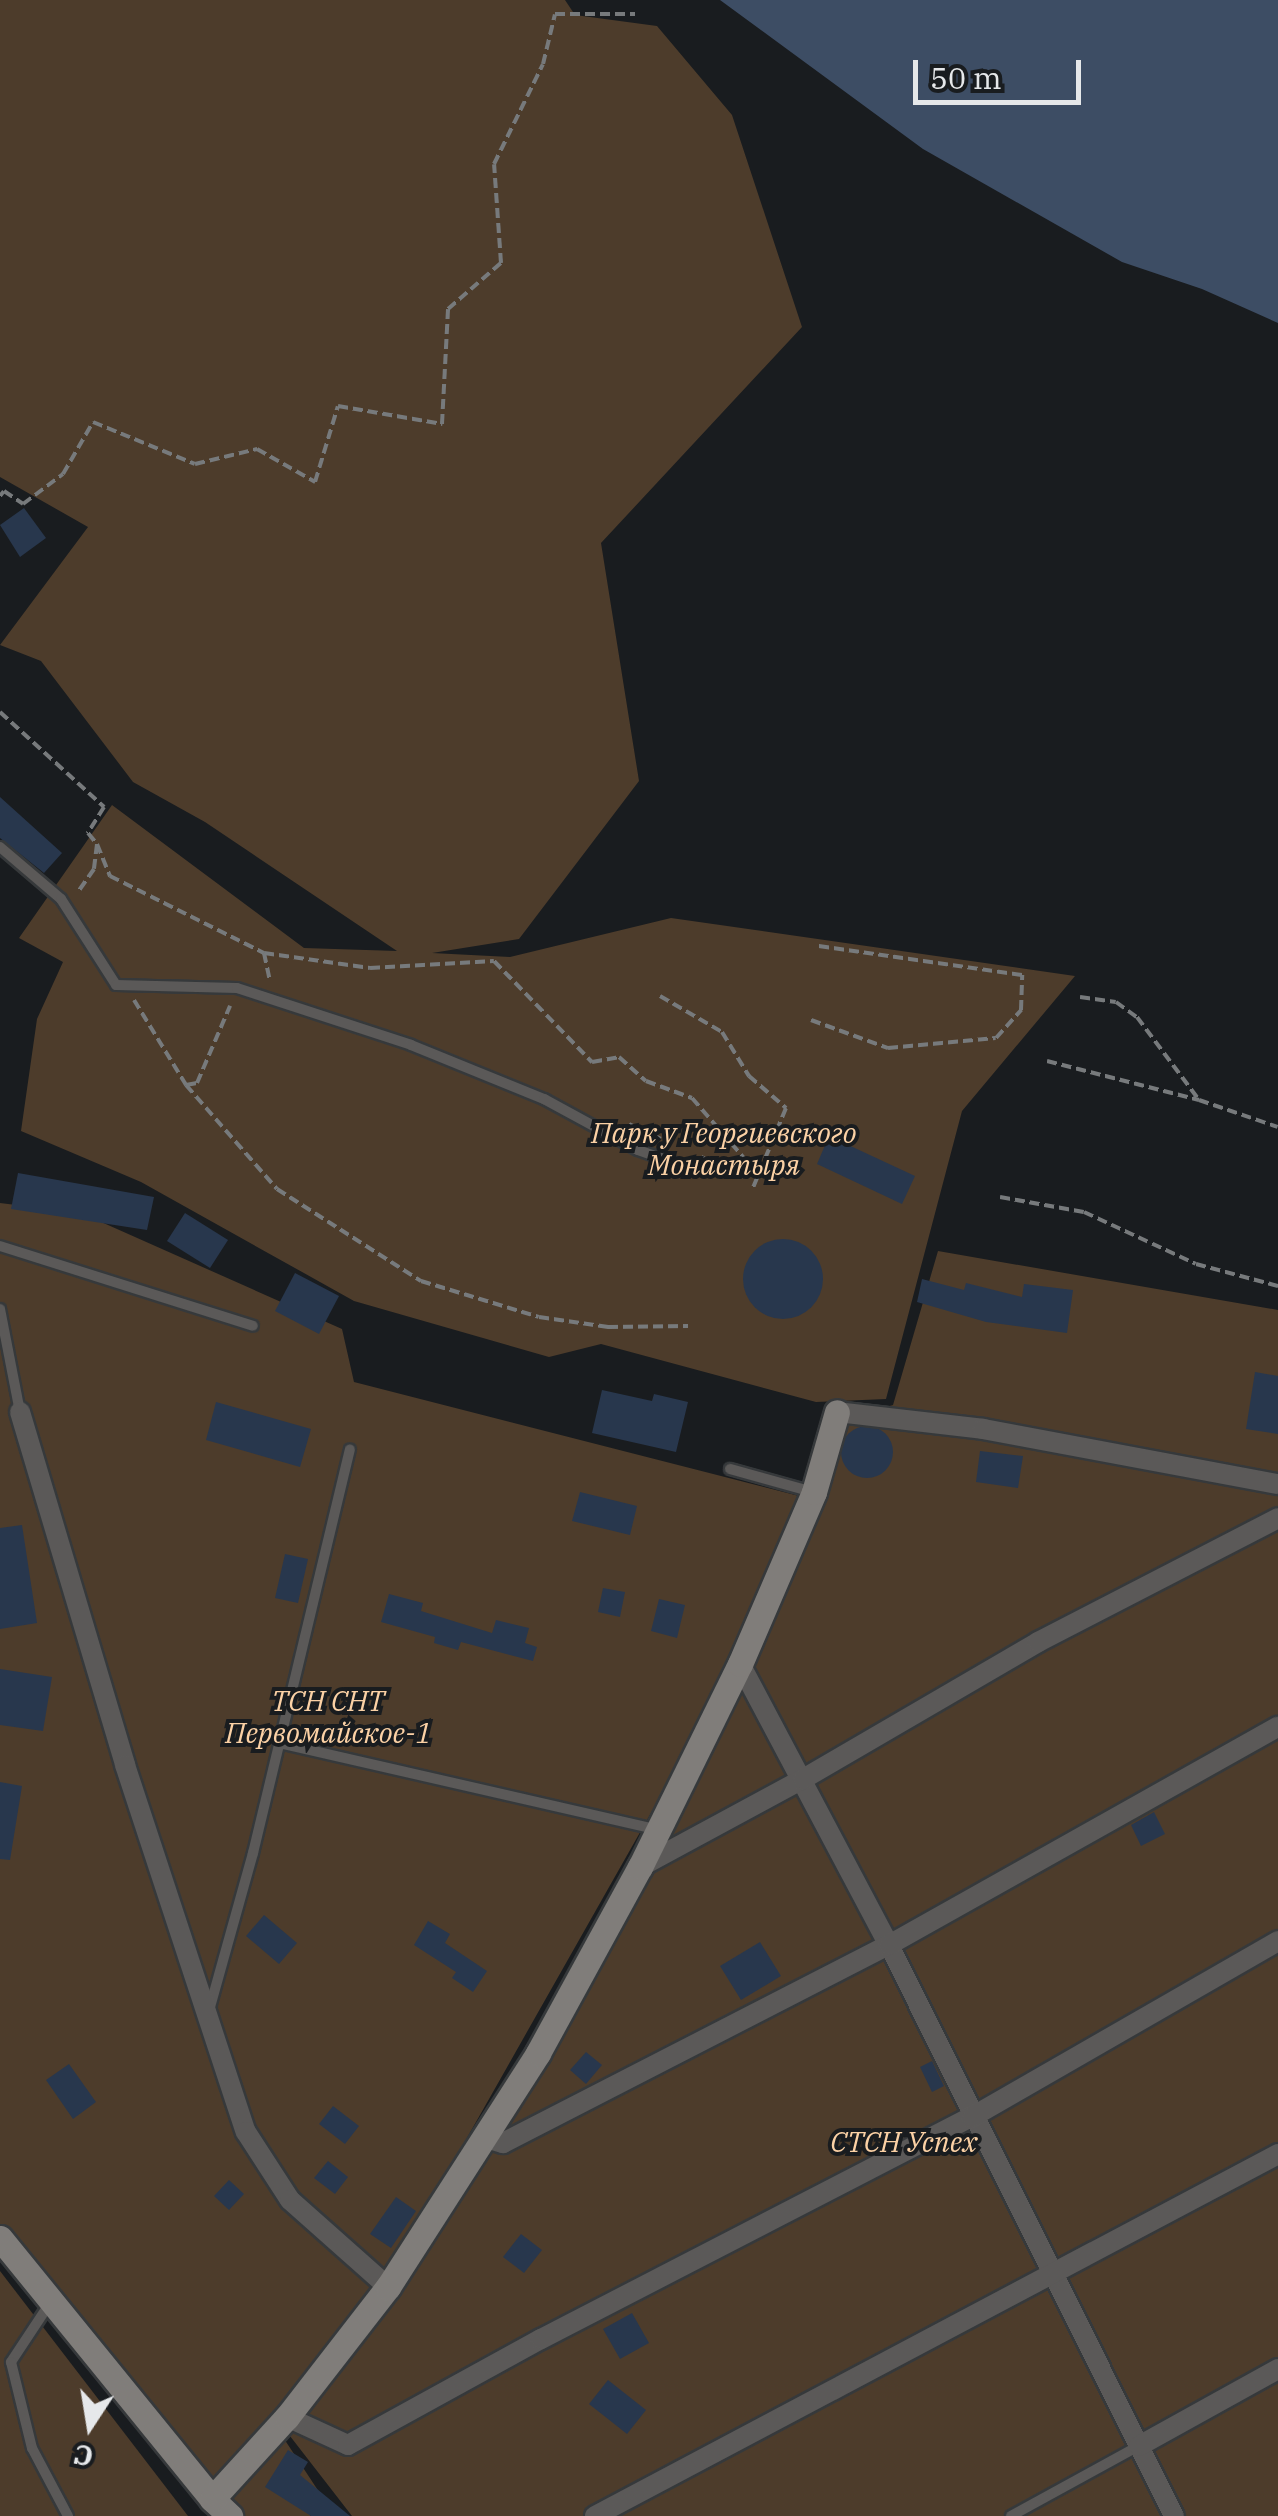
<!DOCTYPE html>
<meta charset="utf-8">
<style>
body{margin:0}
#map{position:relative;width:1278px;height:2516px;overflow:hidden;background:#191c1f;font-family:"IBM Plex Serif",serif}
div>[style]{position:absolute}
.green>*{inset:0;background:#4d3c2b}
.water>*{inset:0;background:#3d4d64}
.building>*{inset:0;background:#28374d}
.round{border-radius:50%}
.path>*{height:4px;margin-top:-2px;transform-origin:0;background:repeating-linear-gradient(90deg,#777a7c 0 10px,transparent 0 15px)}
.roads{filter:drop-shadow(2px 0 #36393b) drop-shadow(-2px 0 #36393b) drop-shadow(0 2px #36393b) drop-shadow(0 -2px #36393b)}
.lane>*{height:10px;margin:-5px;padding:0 5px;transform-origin:5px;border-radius:5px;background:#5b5958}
.street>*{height:20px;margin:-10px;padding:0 10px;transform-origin:10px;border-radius:10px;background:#5b5958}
.secondary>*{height:25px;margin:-12.5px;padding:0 12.5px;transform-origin:12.5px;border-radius:12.5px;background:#807d7a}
span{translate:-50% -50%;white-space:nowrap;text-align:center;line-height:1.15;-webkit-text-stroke:8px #191c1f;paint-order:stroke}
.park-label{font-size:28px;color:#fbd1a5;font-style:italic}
.north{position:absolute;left:40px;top:2376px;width:100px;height:100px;-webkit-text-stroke:8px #191c1f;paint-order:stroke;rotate:192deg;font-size:28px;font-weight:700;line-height:40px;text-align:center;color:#e6e8ea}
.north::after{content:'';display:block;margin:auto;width:35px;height:45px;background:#e6e8ea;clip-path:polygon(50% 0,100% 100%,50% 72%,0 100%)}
.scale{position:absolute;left:913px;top:60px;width:168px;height:45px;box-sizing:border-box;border:5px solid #e6e8ea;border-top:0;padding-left:12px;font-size:30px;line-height:35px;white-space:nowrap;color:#e6e8ea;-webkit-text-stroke:8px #191c1f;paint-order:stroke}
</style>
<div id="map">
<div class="green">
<div style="clip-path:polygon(0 0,565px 0,575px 15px,657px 26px,732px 115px,802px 327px,601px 543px,639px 781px,519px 939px,432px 953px,510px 957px,671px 918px,1075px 976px,962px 1111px,886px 1399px,816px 1402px,601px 1344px,549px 1357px,354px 1301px,141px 1182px,21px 1131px,37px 1019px,63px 962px,19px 938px,112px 805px,304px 948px,397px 951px,205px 822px,133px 782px,41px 661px,0 645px,88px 527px,0 477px)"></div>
<div style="clip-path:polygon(0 1203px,81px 1213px,342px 1329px,354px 1382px,803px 1497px,736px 1663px,387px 2279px,610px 1907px,747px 1652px,842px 1420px,893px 1405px,938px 1251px,1278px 1310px,1278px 2516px,352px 2516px,276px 2418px,273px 2422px,325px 2501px,310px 2516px,244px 2516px,228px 2506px,0 2229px)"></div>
<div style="clip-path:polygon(0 2271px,188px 2516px,0 2516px)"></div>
</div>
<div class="water">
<div style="clip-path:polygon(720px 0,1278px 0,1278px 323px,1202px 289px,1122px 262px,923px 149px)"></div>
</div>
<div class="building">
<div style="clip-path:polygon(24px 508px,46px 538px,20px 557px,0 525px)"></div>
<div style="clip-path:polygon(0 797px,62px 853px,44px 873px,0 838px)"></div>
<div style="clip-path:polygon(829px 1136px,915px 1176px,902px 1204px,817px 1164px)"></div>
<div style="clip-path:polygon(18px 1173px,154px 1197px,147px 1230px,11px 1209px)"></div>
<div style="clip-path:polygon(185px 1213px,228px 1240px,210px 1268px,167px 1241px)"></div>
<div class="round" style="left:743px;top:1239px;width:80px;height:80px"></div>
<div style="clip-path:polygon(295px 1273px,339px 1296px,319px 1334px,275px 1311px)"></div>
<div style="clip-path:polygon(922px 1279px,964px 1290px,966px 1283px,1022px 1297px,1024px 1284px,1073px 1290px,1067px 1333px,986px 1322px,917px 1302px)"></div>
<div style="clip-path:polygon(1255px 1372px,1278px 1376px,1278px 1434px,1246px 1429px)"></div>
<div style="clip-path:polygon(602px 1390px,652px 1401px,654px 1394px,688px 1402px,676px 1452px,592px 1433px)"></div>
<div style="clip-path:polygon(216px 1402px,311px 1429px,300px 1467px,206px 1440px)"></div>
<div class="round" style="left:841px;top:1426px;width:52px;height:52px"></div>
<div style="clip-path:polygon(980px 1451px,1023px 1456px,1018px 1488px,976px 1482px)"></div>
<div style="clip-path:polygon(580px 1492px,637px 1506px,630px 1535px,572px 1521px)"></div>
<div style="clip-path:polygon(22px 1525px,37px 1623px,0 1629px,0 1528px)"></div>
<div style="clip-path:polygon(285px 1554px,308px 1559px,298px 1603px,275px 1598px)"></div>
<div style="clip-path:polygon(603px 1588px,625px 1592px,620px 1617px,598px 1612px)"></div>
<div style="clip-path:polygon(389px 1594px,423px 1603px,421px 1611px,492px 1633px,496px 1620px,529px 1628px,525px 1643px,537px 1647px,533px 1661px,461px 1642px,458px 1650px,434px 1643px,435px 1637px,381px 1622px)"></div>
<div style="clip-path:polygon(659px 1599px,685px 1605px,677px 1638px,651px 1631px)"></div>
<div style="clip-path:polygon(0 1669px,52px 1677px,43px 1731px,0 1725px)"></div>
<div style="clip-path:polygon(0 1782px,22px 1786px,10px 1860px,0 1859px)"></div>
<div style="clip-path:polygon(1154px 1812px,1165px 1834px,1141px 1846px,1131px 1825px)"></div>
<div style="clip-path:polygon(264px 1915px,297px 1943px,279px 1964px,246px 1936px)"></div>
<div style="clip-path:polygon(428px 1921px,450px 1934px,445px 1943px,487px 1971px,473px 1992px,452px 1978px,456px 1972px,414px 1945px)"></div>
<div style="clip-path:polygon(760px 1942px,781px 1976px,741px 2000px,720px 1966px)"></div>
<div style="clip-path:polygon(586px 2052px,602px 2065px,586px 2084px,570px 2070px)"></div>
<div style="clip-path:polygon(932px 2061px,944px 2086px,932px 2092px,920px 2067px)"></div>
<div style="clip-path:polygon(69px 2064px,96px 2102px,73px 2119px,46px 2080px)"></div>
<div style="clip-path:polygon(333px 2106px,359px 2126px,345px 2144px,319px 2124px)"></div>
<div style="clip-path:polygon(328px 2161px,348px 2177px,335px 2194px,314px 2178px)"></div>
<div style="clip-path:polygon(229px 2180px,244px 2194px,229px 2210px,214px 2196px)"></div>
<div style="clip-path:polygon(396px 2197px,416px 2211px,391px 2248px,370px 2234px)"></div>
<div style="clip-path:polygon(521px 2234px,542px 2250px,524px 2273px,503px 2257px)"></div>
<div style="clip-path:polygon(632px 2313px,649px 2343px,620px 2359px,603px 2329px)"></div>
<div style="clip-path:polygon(608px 2380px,646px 2410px,627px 2434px,589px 2404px)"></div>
<div style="clip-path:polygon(288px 2450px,308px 2462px,300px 2475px,350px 2516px,311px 2516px,265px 2487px)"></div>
</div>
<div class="path">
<div style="left:0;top:496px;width:6px;rotate:-51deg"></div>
<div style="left:4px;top:491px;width:23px;rotate:34deg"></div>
<div style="left:23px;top:504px;width:50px;rotate:-36.9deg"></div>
<div style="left:63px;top:474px;width:60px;rotate:-60deg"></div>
<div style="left:93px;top:422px;width:110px;rotate:22.4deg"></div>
<div style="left:195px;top:464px;width:64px;rotate:-13.6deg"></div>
<div style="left:257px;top:449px;width:67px;rotate:29.6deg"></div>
<div style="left:315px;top:482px;width:79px;rotate:-73.2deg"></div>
<div style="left:338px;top:406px;width:106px;rotate:9.8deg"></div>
<div style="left:442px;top:424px;width:115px;rotate:-87deg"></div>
<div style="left:448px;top:309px;width:70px;rotate:-41deg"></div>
<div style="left:501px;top:263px;width:99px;rotate:-94deg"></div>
<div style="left:494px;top:164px;width:111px;rotate:-63.9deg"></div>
<div style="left:543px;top:64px;width:51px;rotate:-76.5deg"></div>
<div style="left:555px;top:14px;width:80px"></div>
<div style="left:0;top:712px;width:141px;rotate:42.4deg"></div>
<div style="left:104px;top:807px;width:31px;rotate:122deg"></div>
<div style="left:88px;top:833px;width:14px;rotate:51deg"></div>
<div style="left:97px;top:844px;width:25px;rotate:97deg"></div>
<div style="left:94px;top:869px;width:29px;rotate:125deg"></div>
<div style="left:97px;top:844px;width:35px;rotate:68deg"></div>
<div style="left:110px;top:876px;width:172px;rotate:26.6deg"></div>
<div style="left:264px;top:953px;width:107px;rotate:8.1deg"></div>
<div style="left:370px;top:968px;width:124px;rotate:-3.2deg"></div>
<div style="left:494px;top:961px;width:141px;rotate:45.9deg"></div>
<div style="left:592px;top:1062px;width:27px;rotate:-10deg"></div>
<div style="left:619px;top:1057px;width:36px;rotate:42deg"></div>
<div style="left:646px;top:1081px;width:49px;rotate:20.3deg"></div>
<div style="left:692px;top:1098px;width:79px;rotate:49.1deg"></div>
<div style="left:744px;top:1158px;width:17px;rotate:114deg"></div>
<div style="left:737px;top:1174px;width:44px;rotate:-154.6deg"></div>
<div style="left:264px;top:953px;width:29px;rotate:78deg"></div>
<div style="left:660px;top:996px;width:72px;rotate:30.1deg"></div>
<div style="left:722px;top:1032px;width:52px;rotate:58.5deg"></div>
<div style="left:749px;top:1076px;width:49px;rotate:40.9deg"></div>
<div style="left:786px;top:1108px;width:89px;rotate:112.5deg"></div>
<div style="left:1080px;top:997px;width:36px;rotate:8deg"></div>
<div style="left:1116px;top:1002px;width:26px;rotate:36deg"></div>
<div style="left:1137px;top:1017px;width:104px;rotate:53.2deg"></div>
<div style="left:1199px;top:1100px;width:83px;rotate:18.9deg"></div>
<div style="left:134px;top:1000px;width:100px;rotate:58.5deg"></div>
<div style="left:186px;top:1085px;width:138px;rotate:48.8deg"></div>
<div style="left:277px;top:1189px;width:171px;rotate:32.6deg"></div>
<div style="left:421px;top:1281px;width:123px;rotate:17deg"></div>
<div style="left:539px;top:1317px;width:70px;rotate:8.2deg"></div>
<div style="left:608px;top:1327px;width:80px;rotate:-0.7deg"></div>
<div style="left:811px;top:1020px;width:82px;rotate:20deg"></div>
<div style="left:888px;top:1048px;width:108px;rotate:-5.3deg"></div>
<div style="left:996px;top:1038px;width:38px;rotate:-48deg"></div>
<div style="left:1021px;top:1010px;width:35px;rotate:-88deg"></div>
<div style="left:1022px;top:975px;width:207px;rotate:-171.9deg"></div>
<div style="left:1047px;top:1061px;width:157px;rotate:14.4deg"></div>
<div style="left:186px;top:1085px;width:11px;rotate:-10deg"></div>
<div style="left:197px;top:1083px;width:84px;rotate:-66.8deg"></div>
<div style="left:629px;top:1124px;width:35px;rotate:25deg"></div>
<div style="left:1000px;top:1197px;width:85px;rotate:10.1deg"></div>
<div style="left:1084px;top:1212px;width:123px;rotate:24.9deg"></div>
<div style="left:1196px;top:1264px;width:85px;rotate:15deg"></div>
</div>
<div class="roads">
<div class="lane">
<div style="left:0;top:847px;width:80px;rotate:40.4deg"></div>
<div style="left:61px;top:899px;width:102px;rotate:57.4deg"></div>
<div style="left:116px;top:985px;width:121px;rotate:1.4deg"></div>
<div style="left:237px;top:988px;width:183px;rotate:18.1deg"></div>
<div style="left:411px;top:1045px;width:144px;rotate:22.1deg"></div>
<div style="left:544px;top:1099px;width:107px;rotate:28.5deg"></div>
<div style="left:638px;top:1150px;width:51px;rotate:19.5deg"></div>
<div style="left:0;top:1246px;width:265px;rotate:17.5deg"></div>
<div style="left:0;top:1309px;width:105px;rotate:79deg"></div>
<div style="left:730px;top:1469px;width:86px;rotate:15.5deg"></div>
<div style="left:279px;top:1743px;width:389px;rotate:12.9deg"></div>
<div style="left:210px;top:2007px;width:160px;rotate:-74.4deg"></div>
<div style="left:253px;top:1853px;width:415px;rotate:-76.5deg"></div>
<div style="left:50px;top:2303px;width:71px;rotate:123.5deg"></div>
<div style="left:11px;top:2362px;width:89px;rotate:76.3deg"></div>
<div style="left:32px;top:2448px;width:77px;rotate:62.1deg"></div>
<div style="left:1011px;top:2516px;width:146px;rotate:-28.7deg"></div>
</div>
<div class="street">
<div style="left:20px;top:1412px;width:368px;rotate:73.4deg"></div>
<div style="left:125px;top:1765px;width:386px;rotate:71.8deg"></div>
<div style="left:246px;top:2132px;width:81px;rotate:57.1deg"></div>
<div style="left:290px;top:2200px;width:131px;rotate:41.6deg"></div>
<div style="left:837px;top:1412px;width:147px;rotate:6.6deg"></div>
<div style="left:983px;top:1429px;width:300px;rotate:10.6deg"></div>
<div style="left:740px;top:1664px;width:318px;rotate:62.1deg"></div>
<div style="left:889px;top:1945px;width:638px;rotate:63.48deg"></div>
<div style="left:640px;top:1867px;width:185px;rotate:-28.4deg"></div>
<div style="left:803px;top:1779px;width:272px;rotate:-30.2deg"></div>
<div style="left:1038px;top:1642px;width:270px;rotate:-27.3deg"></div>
<div style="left:483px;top:2137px;width:21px;rotate:17deg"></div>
<div style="left:503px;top:2143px;width:434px;rotate:-27.2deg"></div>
<div style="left:889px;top:1945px;width:446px;rotate:-29.3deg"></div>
<div style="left:287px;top:2417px;width:67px;rotate:24.7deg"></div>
<div style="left:348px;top:2445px;width:220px;rotate:-28.8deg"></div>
<div style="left:541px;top:2339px;width:485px;rotate:-27.3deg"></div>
<div style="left:972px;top:2117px;width:353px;rotate:-29.9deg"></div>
<div style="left:1139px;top:2446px;width:159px;rotate:-29deg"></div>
<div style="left:595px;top:2516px;width:773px;rotate:-27.92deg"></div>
</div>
<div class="secondary">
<div style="left:0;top:2238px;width:336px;rotate:50.9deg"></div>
<div style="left:212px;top:2499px;width:25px;rotate:43deg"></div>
<div style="left:212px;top:2499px;width:111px;rotate:-47.6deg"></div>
<div style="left:287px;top:2417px;width:165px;rotate:-52.2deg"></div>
<div style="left:388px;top:2287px;width:278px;rotate:-57.3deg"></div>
<div style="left:538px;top:2053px;width:212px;rotate:-61.3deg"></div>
<div style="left:640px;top:1867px;width:226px;rotate:-63.8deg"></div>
<div style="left:740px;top:1664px;width:187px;rotate:-66.7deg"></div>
<div style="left:814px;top:1492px;width:83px;rotate:-74deg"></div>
</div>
</div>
<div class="park-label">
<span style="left:724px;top:1149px">Парк у Георгиевского<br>Монастыря</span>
<span style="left:328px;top:1717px">ТСН СНТ<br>Первомайское-1</span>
<span style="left:904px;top:2142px">СТСН Успех</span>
</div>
<div class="north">С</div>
<div class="scale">50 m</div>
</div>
